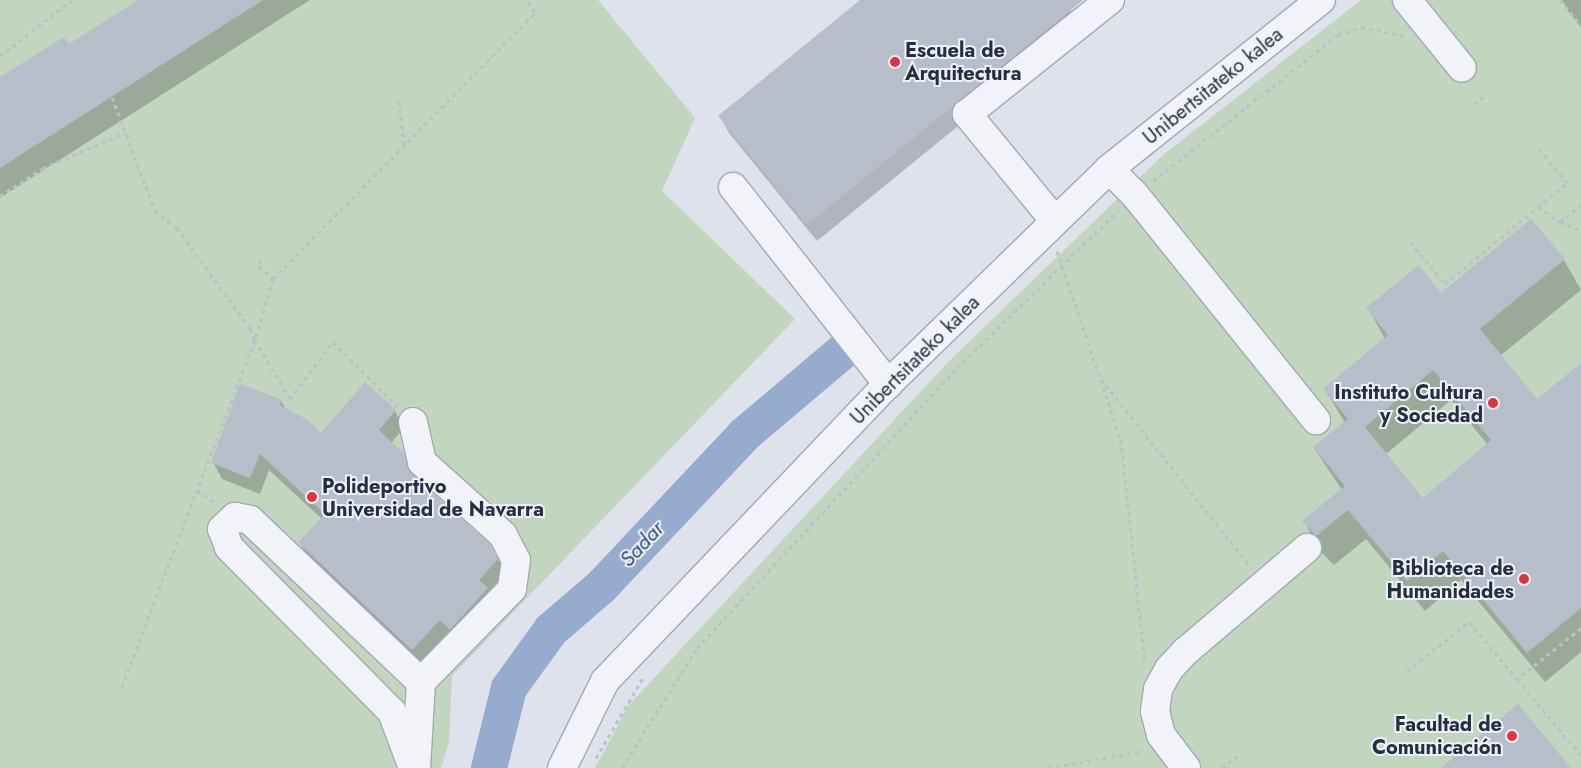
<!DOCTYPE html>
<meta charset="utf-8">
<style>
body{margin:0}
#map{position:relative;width:1581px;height:768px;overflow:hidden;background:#dfe2ea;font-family:Jost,sans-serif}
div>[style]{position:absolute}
.green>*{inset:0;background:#c2d5bf}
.shadow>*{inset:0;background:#0003}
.river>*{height:36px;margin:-18px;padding:0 18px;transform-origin:18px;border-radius:18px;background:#96acce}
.building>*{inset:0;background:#b8bdca}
.path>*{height:3px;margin-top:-1.5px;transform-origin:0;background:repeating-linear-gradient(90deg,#bdc0c9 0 4px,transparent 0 8px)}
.roads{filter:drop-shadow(1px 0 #a4a8b5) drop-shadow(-1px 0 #a4a8b5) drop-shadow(0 1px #a4a8b5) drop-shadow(0 -1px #a4a8b5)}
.minor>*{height:28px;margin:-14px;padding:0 14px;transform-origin:14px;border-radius:14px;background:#f2f3f8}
.dots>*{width:14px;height:14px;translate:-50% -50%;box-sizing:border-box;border:2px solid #eff1f7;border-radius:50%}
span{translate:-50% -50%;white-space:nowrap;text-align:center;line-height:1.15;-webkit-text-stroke:4px #eff1f7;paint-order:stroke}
.poi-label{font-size:20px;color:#262e43;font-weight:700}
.left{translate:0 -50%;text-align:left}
.right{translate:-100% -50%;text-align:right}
.street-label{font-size:20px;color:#262e43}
.water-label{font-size:21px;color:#2b477b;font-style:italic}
</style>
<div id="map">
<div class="green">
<div style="clip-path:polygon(0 0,598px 0,695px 118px,662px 191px,795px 319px,452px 676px,449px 742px,441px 768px,0 768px)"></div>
<div style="clip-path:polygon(1361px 0,1581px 0,1581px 768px,595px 768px,628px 706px,950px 360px,1163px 155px)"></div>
</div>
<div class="shadow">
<div style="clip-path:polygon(140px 0,310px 0,0 198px,0 79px,68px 46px)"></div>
<div style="clip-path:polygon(862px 0,1064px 0,1081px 26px,817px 241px,729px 133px,720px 116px)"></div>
<div style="clip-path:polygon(1562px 0,1581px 0,1581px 27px,1568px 11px)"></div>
<div style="clip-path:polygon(evenodd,1564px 260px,1581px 290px,1500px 356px,1537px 401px,1581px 365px,1581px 652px,1545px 682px,1461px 580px,1425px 611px,1366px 539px,1334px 565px,1321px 552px,1304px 521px,1342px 490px,1314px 448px,1345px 423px,1325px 389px,1385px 339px,1368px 308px,1441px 295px,1564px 260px,1451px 400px,1488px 445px,1423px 499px,1386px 454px,1451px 400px)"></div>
<div style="clip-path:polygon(281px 401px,286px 409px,321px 434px,395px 411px,404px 428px,391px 443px,403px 454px,416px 479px,489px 546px,500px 563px,507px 577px,422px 666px,309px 559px,300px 542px,322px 519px,269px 470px,260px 494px,222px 479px,213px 462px)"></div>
</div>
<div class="river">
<div style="left:489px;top:768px;width:82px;rotate:-76deg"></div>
<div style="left:509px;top:688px;width:72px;rotate:-54.1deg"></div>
<div style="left:551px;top:630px;width:66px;rotate:-40.7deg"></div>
<div style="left:601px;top:587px;width:209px;rotate:-46.7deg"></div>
<div style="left:744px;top:435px;width:130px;rotate:-40.3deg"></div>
</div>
<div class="building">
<div style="clip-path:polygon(138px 0,263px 0,0 168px,0 77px,64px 37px,69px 44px)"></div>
<div style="clip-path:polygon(860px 0,1083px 0,807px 225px,718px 116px)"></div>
<div style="clip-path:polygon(evenodd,1531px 219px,1565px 259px,1480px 329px,1537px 399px,1581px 363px,1581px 608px,1527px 653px,1443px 551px,1407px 581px,1348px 510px,1316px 536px,1302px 521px,1345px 486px,1313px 447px,1348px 419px,1323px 389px,1388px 335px,1366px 308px,1419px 265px,1441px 293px,1531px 219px,1433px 370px,1491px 440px,1423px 498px,1365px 427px,1433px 370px)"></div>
<div style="clip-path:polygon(365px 382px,396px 410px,379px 430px,404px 454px,411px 473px,490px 545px,498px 559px,479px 580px,488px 588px,456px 623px,450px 630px,440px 620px,412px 650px,298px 542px,325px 514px,260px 454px,250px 478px,211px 463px,240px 384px,282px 400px,280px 405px,308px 420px,321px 433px)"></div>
<div style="clip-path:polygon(1518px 704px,1571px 768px,1441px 768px)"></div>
</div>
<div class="path">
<div style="left:1560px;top:0;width:33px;rotate:51deg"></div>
<div style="left:0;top:56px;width:91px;rotate:-37.9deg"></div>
<div style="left:112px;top:97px;width:122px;rotate:69.3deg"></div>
<div style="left:155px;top:211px;width:28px;rotate:38deg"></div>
<div style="left:177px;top:228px;width:124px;rotate:53.9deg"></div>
<div style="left:250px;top:328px;width:13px;rotate:67deg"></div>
<div style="left:255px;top:340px;width:161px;rotate:111.1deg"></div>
<div style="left:399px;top:101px;width:44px;rotate:83.5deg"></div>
<div style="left:1474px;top:104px;width:14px;rotate:-36deg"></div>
<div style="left:1153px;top:181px;width:236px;rotate:-38.3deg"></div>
<div style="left:1338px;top:35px;width:24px;rotate:-19deg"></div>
<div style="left:1361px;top:27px;width:46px;rotate:11.3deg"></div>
<div style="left:0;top:196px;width:51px;rotate:-33.1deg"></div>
<div style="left:43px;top:168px;width:89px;rotate:-23.1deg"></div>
<div style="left:1538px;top:207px;width:27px;rotate:34deg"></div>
<div style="left:1560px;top:222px;width:22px;rotate:21deg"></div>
<div style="left:1560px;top:222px;width:27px;rotate:-39deg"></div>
<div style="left:1410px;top:242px;width:55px;rotate:50.2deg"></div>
<div style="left:1445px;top:284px;width:158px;rotate:-39.6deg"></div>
<div style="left:1567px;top:183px;width:48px;rotate:-129deg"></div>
<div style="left:1057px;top:251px;width:200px;rotate:71.3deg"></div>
<div style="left:1121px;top:440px;width:224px;rotate:83.9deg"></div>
<div style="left:261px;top:260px;width:6px;rotate:108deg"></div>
<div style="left:259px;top:266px;width:19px;rotate:43deg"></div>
<div style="left:273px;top:279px;width:64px;rotate:106.4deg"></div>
<div style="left:255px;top:340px;width:69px;rotate:59.3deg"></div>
<div style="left:290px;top:399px;width:71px;rotate:-53deg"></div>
<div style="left:333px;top:342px;width:91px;rotate:45deg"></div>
<div style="left:273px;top:279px;width:374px;rotate:-45.5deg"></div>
<div style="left:535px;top:12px;width:14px;rotate:-124deg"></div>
<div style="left:1101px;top:379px;width:239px;rotate:51.5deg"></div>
<div style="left:1581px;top:628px;width:82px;rotate:141.4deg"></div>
<div style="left:1517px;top:679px;width:99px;rotate:49.9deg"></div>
<div style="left:1407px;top:671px;width:79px;rotate:-38.3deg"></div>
<div style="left:1469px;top:622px;width:75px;rotate:49.9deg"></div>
<div style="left:122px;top:687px;width:211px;rotate:-69.2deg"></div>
<div style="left:197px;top:490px;width:24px;rotate:36deg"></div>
<div style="left:596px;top:758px;width:93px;rotate:-59.6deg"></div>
<div style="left:622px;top:768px;width:142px;rotate:-58deg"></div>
<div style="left:697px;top:648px;width:382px;rotate:-47.1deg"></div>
<div style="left:957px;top:368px;width:225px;rotate:-44.3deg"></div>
<div style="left:1048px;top:768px;width:97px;rotate:-10.1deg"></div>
<div style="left:1222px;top:768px;width:22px;rotate:-39deg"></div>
</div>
<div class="roads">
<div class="minor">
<div style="left:1407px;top:0;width:87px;rotate:51deg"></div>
<div style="left:1109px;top:169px;width:37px;rotate:45deg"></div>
<div style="left:1135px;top:195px;width:289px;rotate:51.2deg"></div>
<div style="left:733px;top:187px;width:251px;rotate:51.8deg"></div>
<div style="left:1055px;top:221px;width:139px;rotate:-129.4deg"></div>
<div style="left:967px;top:114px;width:183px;rotate:-38.6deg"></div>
<div style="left:413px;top:422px;width:41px;rotate:77.3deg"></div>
<div style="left:422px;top:462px;width:109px;rotate:42deg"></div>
<div style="left:503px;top:535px;width:28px;rotate:63deg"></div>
<div style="left:516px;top:560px;width:29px;rotate:98deg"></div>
<div style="left:512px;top:589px;width:130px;rotate:134.4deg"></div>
<div style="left:413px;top:768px;width:60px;rotate:-110.6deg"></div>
<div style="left:392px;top:712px;width:232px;rotate:-134.7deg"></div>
<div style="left:229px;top:547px;width:19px;rotate:-111deg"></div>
<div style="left:222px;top:529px;width:18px;rotate:-43deg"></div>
<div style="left:235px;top:517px;width:15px;rotate:11deg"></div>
<div style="left:250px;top:520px;width:236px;rotate:43.5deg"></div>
<div style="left:421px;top:682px;width:86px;rotate:93.3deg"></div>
<div style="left:562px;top:768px;width:97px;rotate:-63.7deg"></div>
<div style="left:605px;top:681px;width:410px;rotate:-46.4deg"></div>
<div style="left:888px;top:384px;width:308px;rotate:-44.2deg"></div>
<div style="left:1109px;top:169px;width:271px;rotate:-38.6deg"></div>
<div style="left:1186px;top:768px;width:41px;rotate:-127.1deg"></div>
<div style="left:1161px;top:735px;width:25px;rotate:-104deg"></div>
<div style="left:1155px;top:711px;width:22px;rotate:-82deg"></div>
<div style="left:1158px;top:689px;width:23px;rotate:-61deg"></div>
<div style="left:1169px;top:669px;width:25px;rotate:-47deg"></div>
<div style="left:1186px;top:651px;width:159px;rotate:-40.4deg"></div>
</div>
</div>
<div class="dots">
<div style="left:895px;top:62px;background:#dd353f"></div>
<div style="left:1493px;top:403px;background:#dd353f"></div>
<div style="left:312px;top:497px;background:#dd353f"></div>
<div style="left:1524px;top:579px;background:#dd353f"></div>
<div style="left:1512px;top:736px;background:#dd353f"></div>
</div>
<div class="poi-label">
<span class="left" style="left:905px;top:62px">Escuela de<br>Arquitectura</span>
<span class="right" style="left:1483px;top:404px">Instituto Cultura<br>y Sociedad</span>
<span class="left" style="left:322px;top:498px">Polideportivo<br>Universidad de Navarra</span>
<span class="right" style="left:1514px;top:580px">Biblioteca de<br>Humanidades</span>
<span class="right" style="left:1502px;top:736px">Facultad de<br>Comunicación</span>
</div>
<div class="street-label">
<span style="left:1213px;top:86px;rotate:-39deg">Unibertsitateko kalea</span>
<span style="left:915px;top:360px;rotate:-45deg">Unibertsitateko kalea</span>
</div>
<div class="water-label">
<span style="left:642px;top:544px;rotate:-47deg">Sadar</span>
</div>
</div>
